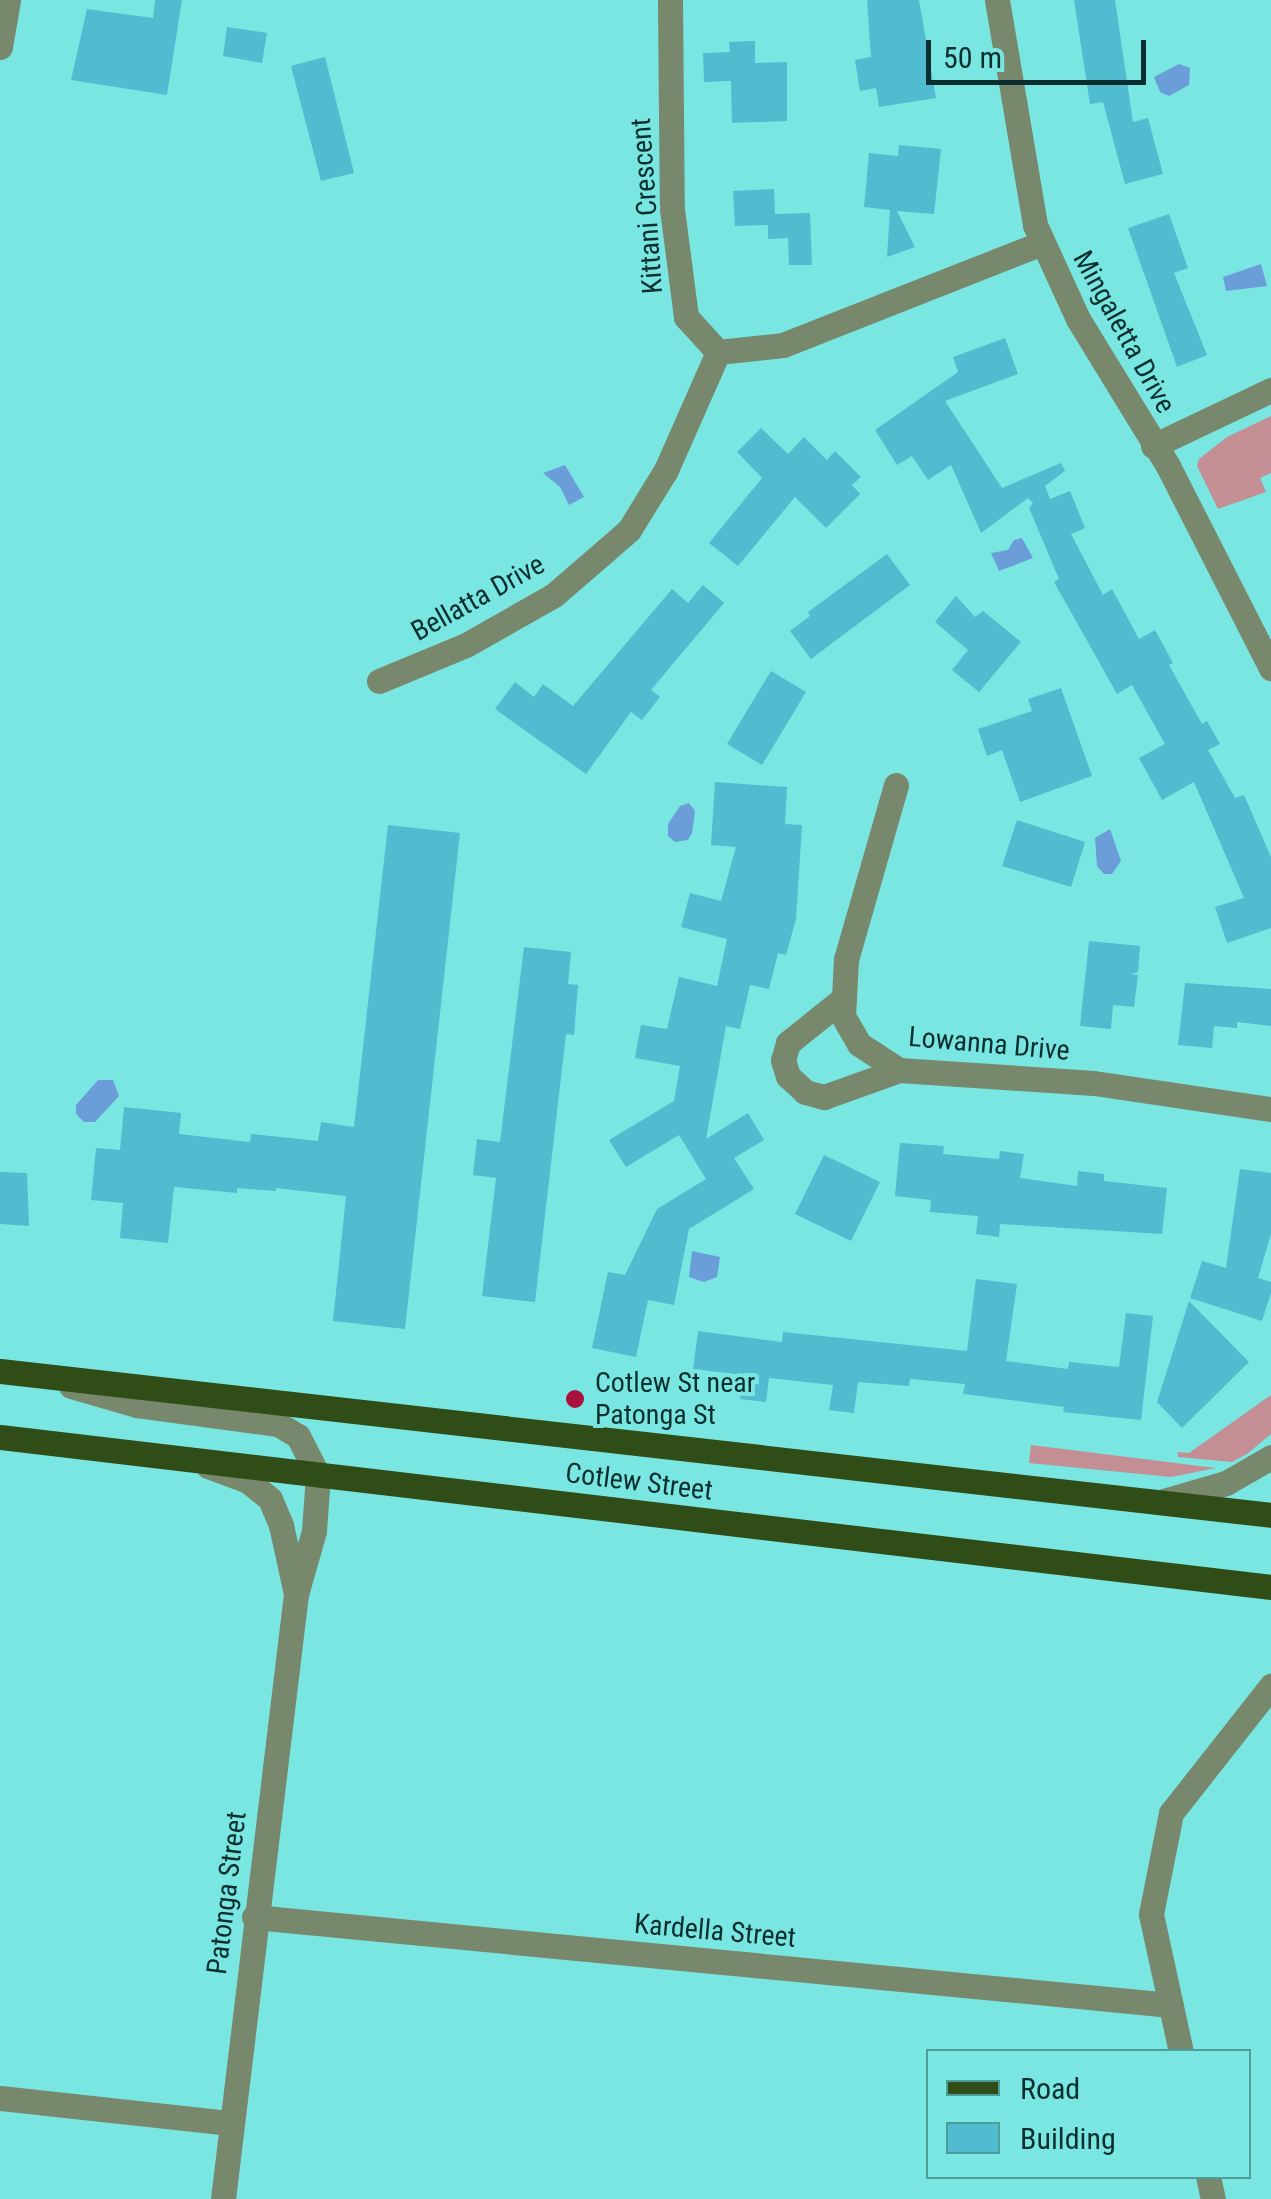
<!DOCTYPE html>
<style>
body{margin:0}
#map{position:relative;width:1271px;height:2199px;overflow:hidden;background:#79e6e2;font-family:"Roboto Condensed",sans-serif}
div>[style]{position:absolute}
.green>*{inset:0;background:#c48f94}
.water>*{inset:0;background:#6b9dd8}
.building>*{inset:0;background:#51bbd0}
.minor>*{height:25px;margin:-12.5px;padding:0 12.5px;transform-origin:12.5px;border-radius:12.5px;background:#78886c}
.major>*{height:25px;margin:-12.5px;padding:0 12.5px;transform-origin:12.5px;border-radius:12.5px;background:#304c17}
.dots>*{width:28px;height:28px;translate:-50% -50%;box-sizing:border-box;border:5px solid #79e6e2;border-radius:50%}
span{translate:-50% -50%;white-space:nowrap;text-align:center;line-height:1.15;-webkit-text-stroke:8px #79e6e2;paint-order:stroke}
.street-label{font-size:28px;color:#0a2f2e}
.poi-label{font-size:28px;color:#0a2f2e}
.left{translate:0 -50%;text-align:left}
.legend{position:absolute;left:926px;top:2049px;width:325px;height:130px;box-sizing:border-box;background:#79e6e2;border:2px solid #4d9d9a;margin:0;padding:12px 18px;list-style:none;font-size:30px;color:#0a2f2e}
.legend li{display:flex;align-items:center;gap:20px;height:50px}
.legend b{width:50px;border:2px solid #4d9d9a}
.scale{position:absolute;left:926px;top:40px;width:220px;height:45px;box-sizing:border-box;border:5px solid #0a2f2e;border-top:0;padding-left:12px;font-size:30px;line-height:35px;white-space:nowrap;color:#0a2f2e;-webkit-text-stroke:8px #79e6e2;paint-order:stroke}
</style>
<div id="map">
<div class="green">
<div style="clip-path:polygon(1271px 416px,1271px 473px,1260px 478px,1266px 492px,1218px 509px,1197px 466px,1199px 459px,1227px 437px)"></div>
<div style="clip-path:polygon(1271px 1395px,1271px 1434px,1247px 1454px,1232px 1462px,1178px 1457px,1178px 1452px,1189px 1453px)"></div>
<div style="clip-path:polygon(1031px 1445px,1216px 1468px,1171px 1477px,1029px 1463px)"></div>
</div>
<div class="water">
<div style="clip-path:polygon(1179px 64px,1190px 68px,1189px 85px,1169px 96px,1160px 92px,1154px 77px)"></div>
<div style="clip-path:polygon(1261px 264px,1267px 286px,1226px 291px,1223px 277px)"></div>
<div style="clip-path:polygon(565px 465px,584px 497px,569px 505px,560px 487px,543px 473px)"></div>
<div style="clip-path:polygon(1022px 538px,1033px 558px,999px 571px,991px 553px,1008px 550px,1014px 540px)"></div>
<div style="clip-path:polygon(689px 803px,695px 811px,692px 833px,688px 840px,675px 842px,668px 836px,668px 824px,680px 806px)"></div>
<div style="clip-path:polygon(1110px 829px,1121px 861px,1112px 874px,1104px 874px,1097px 866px,1095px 838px)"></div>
<div style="clip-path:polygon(98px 1080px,113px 1080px,119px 1096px,95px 1122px,84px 1122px,76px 1114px,76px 1105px)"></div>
<div style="clip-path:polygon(692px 1251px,720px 1257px,717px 1277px,704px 1282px,689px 1277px)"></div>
</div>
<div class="building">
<div style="clip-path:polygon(155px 0,182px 0,167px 95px,71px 80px,87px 9px,153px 18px)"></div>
<div style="clip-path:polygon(867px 0,919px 0,936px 98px,879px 107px,876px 88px,860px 91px,855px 60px,871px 57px)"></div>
<div style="clip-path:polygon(1074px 0,1115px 0,1133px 122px,1148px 118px,1163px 174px,1125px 184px,1103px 102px,1090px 104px)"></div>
<div style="clip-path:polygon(227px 27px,267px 33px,262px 63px,223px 56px)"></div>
<div style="clip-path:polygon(755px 41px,755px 63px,787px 62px,787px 121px,732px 123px,731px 81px,704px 82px,703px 53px,730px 52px,729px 42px)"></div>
<div style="clip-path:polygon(325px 57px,354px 173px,321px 181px,291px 66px)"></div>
<div style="clip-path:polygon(899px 145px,941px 149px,934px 214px,897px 211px,915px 247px,887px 257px,890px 210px,864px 207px,869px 153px,898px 156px)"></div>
<div style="clip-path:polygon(774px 189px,775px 214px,810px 213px,812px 265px,789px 265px,788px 238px,768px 239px,768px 225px,735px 226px,733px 191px)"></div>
<div style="clip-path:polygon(1169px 214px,1188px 268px,1174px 273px,1207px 355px,1177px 367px,1128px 228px)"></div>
<div style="clip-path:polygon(1005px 338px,1018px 374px,945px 401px,1002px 488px,1061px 463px,1065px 471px,1045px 486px,1050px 499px,1070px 491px,1085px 528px,1071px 534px,1103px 595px,1112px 589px,1139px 639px,1155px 630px,1173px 663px,1169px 665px,1202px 724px,1207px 721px,1220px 744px,1208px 750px,1235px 798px,1244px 795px,1271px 857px,1271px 928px,1227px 943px,1215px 907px,1244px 898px,1194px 782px,1162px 800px,1139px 758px,1165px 744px,1132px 685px,1117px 694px,1054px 582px,1059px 579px,1029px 508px,1033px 503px,1028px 498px,981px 533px,951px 465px,928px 480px,912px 456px,897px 465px,875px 430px,958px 372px,953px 357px)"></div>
<div style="clip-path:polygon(761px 428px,788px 454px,804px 437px,827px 460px,835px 451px,861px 477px,852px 485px,860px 494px,826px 528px,795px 497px,738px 566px,709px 543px,762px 478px,737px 452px)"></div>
<div style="clip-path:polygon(887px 554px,910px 585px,811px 659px,790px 631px,810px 616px,808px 612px)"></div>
<div style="clip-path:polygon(703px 585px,724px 603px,651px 690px,660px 697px,642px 720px,631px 712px,586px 774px,495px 709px,515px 682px,534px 697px,543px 684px,573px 706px,672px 589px,688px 603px)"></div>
<div style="clip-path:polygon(956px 596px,975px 617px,983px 611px,1021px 642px,979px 692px,952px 670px,968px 650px,935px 622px)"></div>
<div style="clip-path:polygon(771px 671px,806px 692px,762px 765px,727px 744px)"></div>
<div style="clip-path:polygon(1061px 688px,1092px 776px,1020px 802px,1002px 750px,987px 756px,978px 729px,1032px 711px,1028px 699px)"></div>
<div style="clip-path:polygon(715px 782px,787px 787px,785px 824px,802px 825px,796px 919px,786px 955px,778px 953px,769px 989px,750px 985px,740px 1029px,726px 1026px,706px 1139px,748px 1113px,764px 1140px,734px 1158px,754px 1189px,689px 1229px,674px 1305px,648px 1300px,636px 1357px,592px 1348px,608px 1272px,625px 1275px,657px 1209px,706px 1179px,679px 1135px,626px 1167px,609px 1140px,674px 1101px,680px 1066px,635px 1058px,641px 1025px,667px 1029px,679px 977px,717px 986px,727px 939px,681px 927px,690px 893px,721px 901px,736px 847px,711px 845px)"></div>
<div style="clip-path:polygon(1017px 820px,1085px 842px,1071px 887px,1002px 866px)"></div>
<div style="clip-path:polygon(388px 825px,460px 833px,405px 1329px,333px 1321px,346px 1196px,276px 1188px,276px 1191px,237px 1188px,237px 1193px,174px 1187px,168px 1243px,120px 1238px,123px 1203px,91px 1200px,96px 1148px,120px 1150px,124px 1107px,181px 1113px,179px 1134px,250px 1142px,251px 1134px,318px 1141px,321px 1122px,354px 1127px)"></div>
<div style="clip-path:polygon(1089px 941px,1140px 946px,1138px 972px,1131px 974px,1138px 975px,1134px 1007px,1113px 1005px,1111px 1029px,1080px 1026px)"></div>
<div style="clip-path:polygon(524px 947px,571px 952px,568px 984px,578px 985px,574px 1035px,566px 1034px,535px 1302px,482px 1296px,496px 1178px,473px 1175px,477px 1139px,500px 1142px)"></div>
<div style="clip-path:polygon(1185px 983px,1271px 989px,1271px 1026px,1237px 1022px,1237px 1028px,1214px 1026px,1212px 1048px,1178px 1045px)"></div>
<div style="clip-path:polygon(900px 1143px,944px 1146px,943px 1154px,999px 1159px,1000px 1151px,1024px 1154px,1020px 1178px,1077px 1186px,1078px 1171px,1104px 1174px,1104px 1181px,1167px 1188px,1162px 1234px,1000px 1224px,999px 1237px,976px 1234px,978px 1216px,930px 1212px,931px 1200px,895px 1196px)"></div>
<div style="clip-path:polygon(824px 1155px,880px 1182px,851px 1241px,795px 1214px)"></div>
<div style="clip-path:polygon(1240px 1169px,1271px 1173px,1271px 1234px,1258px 1278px,1271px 1282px,1271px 1293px,1262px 1321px,1190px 1298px,1202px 1261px,1226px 1268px)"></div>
<div style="clip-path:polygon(0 1172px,27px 1173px,29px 1226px,0 1224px)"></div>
<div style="clip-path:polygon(976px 1279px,1017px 1284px,1006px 1361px,1068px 1369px,1069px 1362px,1119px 1367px,1126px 1313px,1153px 1316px,1141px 1420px,1063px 1412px,1064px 1407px,963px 1394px,965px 1384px,910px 1379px,909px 1386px,858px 1382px,854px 1413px,829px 1410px,833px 1385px,769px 1378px,766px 1402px,740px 1399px,743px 1375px,693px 1369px,698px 1331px,782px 1342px,783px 1332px,967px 1351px)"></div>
<div style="clip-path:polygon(1189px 1301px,1249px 1362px,1182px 1428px,1157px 1402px)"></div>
</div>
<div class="minor">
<div style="left:670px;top:0;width:209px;rotate:89.5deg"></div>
<div style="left:672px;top:209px;width:109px;rotate:82.6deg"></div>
<div style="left:686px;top:317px;width:47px;rotate:47.6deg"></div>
<div style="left:718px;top:352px;width:65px;rotate:-6.1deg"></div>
<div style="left:783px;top:345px;width:278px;rotate:-21.5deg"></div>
<div style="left:997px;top:0;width:228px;rotate:80.4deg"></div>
<div style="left:1035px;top:225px;width:103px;rotate:65.4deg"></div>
<div style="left:1078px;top:319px;width:172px;rotate:58.5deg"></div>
<div style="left:1168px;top:466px;width:227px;rotate:63deg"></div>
<div style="left:0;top:47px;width:48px;rotate:-80.3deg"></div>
<div style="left:1153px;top:446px;width:131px;rotate:-25.4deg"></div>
<div style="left:379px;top:681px;width:94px;rotate:-22.5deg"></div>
<div style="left:466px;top:645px;width:101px;rotate:-29.6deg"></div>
<div style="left:554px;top:595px;width:99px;rotate:-40.9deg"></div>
<div style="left:629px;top:530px;width:70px;rotate:-58.3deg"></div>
<div style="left:666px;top:470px;width:129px;rotate:-66.2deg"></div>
<div style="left:896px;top:785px;width:181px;rotate:106deg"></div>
<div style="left:846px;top:959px;width:57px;rotate:93deg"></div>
<div style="left:843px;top:1016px;width:32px;rotate:60deg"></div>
<div style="left:859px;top:1044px;width:48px;rotate:33deg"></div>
<div style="left:899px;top:1070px;width:195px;rotate:3.8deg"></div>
<div style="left:1094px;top:1083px;width:179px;rotate:8.4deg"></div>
<div style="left:844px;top:998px;width:72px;rotate:141.2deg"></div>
<div style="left:788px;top:1043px;width:18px;rotate:106deg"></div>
<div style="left:783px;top:1060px;width:17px;rotate:73deg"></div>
<div style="left:788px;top:1076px;width:23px;rotate:43deg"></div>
<div style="left:805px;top:1092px;width:20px;rotate:15deg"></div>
<div style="left:824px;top:1097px;width:80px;rotate:-19.8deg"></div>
<div style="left:71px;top:1386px;width:69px;rotate:16.1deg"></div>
<div style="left:137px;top:1405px;width:142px;rotate:7.7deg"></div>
<div style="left:278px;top:1424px;width:23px;rotate:31deg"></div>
<div style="left:298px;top:1436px;width:44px;rotate:62.9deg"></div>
<div style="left:318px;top:1475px;width:56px;rotate:94.1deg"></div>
<div style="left:314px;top:1531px;width:66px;rotate:105.9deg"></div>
<div style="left:296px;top:1594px;width:609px;rotate:96.88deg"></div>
<div style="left:208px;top:1466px;width:43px;rotate:20.6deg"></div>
<div style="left:248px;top:1481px;width:28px;rotate:39deg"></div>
<div style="left:270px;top:1499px;width:28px;rotate:67deg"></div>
<div style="left:281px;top:1525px;width:71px;rotate:77.7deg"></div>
<div style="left:1160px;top:1502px;width:69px;rotate:-16.1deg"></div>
<div style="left:1226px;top:1483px;width:52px;rotate:-30deg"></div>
<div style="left:254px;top:1917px;width:921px;rotate:5.48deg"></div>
<div style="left:1181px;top:2052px;width:141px;rotate:-102.3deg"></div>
<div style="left:1151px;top:1914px;width:103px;rotate:-78.8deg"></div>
<div style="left:1171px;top:1813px;width:162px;rotate:-51.8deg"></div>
<div style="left:0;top:2098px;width:232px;rotate:6.2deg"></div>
<div style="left:1208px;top:2176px;width:24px;rotate:78deg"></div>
</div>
<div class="major">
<div style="left:0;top:1371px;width:1279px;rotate:6.46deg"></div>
<div style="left:0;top:1437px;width:1280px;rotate:6.73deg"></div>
</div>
<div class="dots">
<div style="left:575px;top:1399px;background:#a8103e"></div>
</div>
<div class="street-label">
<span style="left:647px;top:206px;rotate:-94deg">Kittani Crescent</span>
<span style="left:1124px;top:332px;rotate:61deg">Mingaletta Drive</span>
<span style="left:478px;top:598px;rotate:-29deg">Bellatta Drive</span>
<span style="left:989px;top:1044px;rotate:5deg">Lowanna Drive</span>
<span style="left:639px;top:1482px;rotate:7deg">Cotlew Street</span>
<span style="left:227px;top:1893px;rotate:-83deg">Patonga Street</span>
<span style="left:715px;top:1931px;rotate:5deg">Kardella Street</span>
</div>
<div class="poi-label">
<span class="left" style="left:595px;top:1399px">Cotlew St near<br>Patonga St</span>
</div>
<ul class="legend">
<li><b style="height:12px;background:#304c17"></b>Road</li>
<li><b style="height:28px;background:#51bbd0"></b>Building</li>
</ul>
<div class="scale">50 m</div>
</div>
